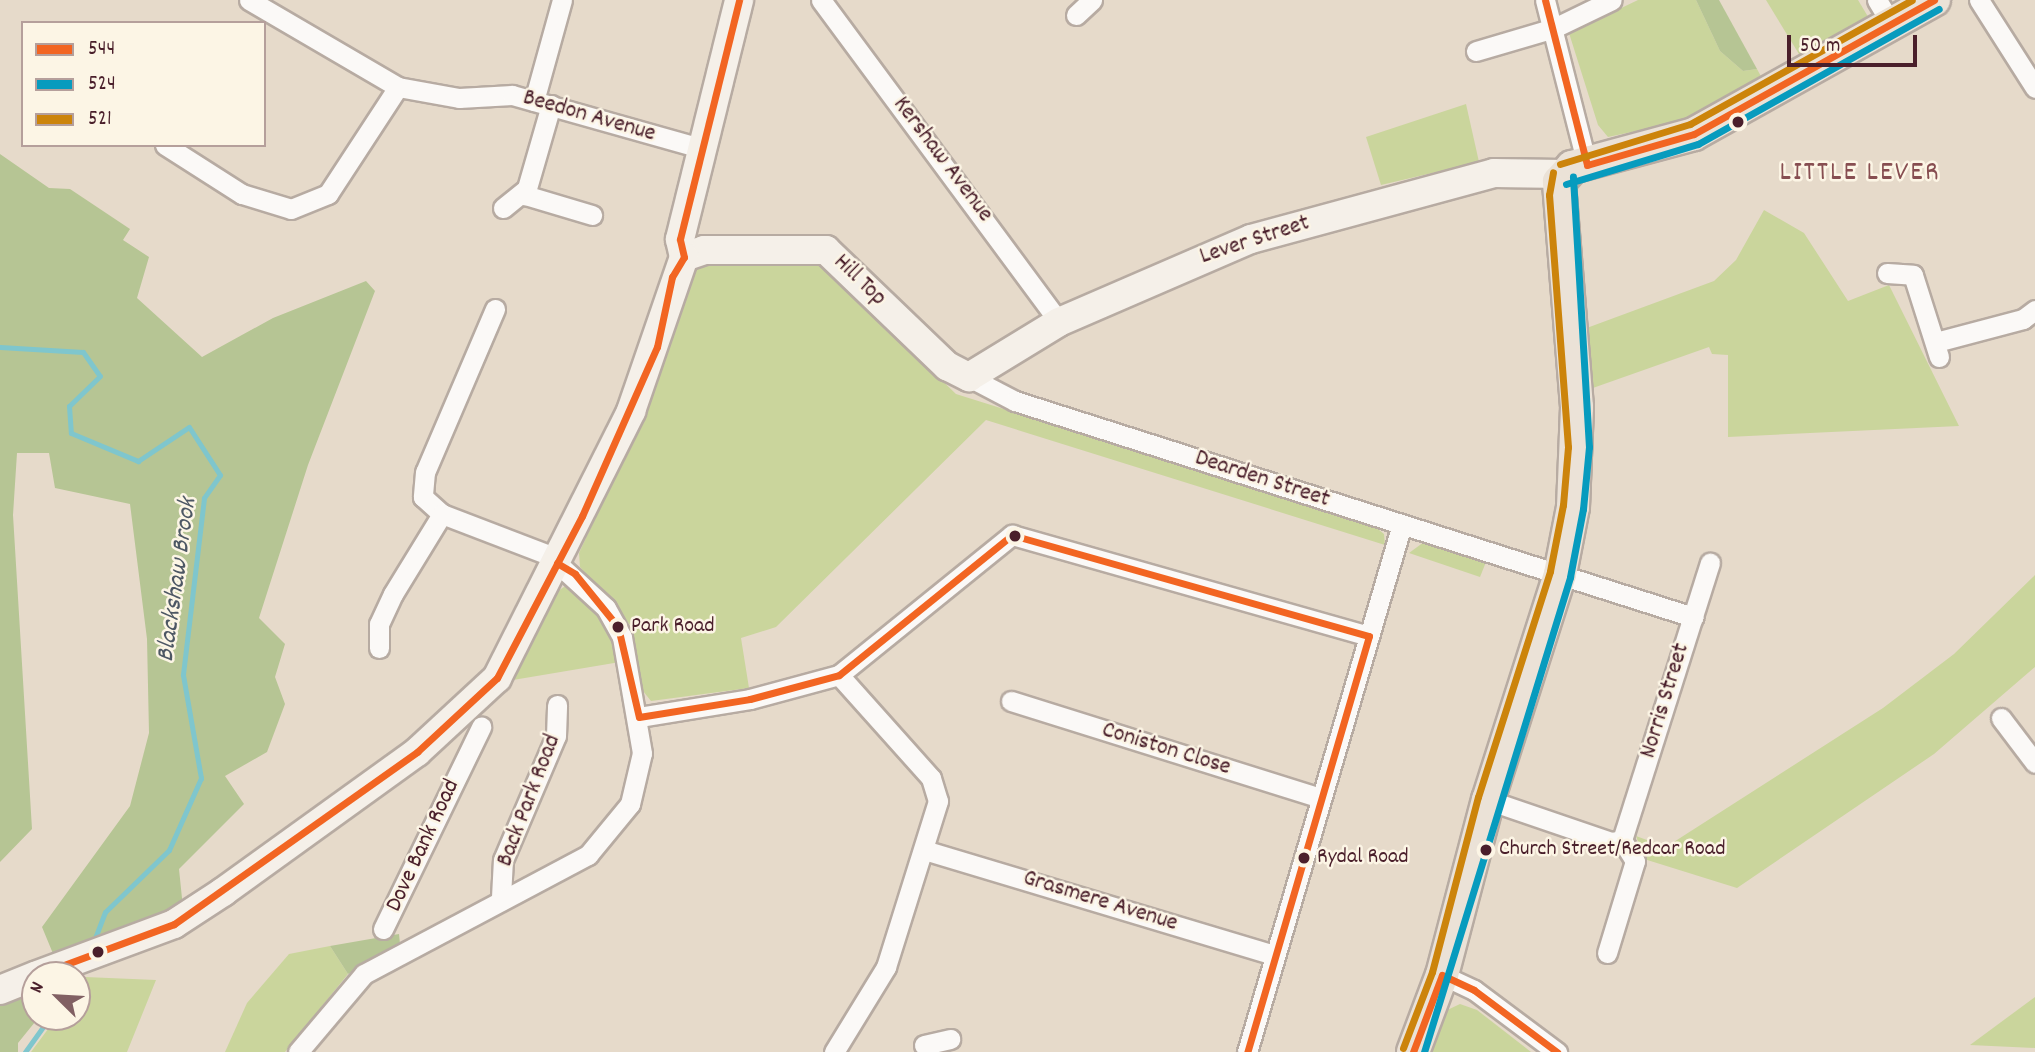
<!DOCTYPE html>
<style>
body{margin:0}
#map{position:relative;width:2035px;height:1052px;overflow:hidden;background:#e6daca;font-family:Dekko,sans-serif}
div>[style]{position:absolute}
.green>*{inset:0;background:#cad59c}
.forest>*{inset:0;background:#b6c594}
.stream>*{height:5px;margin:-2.5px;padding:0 2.5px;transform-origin:2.5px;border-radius:2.5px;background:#7fc6cd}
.roads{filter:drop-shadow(2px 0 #b7aba2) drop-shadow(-2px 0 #b7aba2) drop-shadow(0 2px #b7aba2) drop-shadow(0 -2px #b7aba2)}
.street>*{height:19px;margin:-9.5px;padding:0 9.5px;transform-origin:9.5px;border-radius:9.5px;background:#fbf9f7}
.secondary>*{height:28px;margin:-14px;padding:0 14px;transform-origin:14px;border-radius:14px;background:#f5f0e9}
.primary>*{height:32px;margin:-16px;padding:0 16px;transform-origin:16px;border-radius:16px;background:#ebe2d7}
.bus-1>*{height:7px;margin:-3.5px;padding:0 3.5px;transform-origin:3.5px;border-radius:3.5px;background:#f26522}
.bus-2>*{height:7px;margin:-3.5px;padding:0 3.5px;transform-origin:3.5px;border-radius:3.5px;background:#079bbe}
.bus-3>*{height:7px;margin:-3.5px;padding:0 3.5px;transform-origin:3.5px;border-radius:3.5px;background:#cc840b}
.dots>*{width:19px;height:19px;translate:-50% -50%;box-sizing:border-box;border:4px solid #fcf5e5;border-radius:50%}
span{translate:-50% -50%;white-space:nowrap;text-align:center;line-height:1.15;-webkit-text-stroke:5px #fcf5e5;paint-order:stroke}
.bus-label{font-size:22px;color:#4a1f2b}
.left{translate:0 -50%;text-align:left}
.street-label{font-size:24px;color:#4a1f2b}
.water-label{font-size:26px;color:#4d5764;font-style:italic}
.quarter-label{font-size:28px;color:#874e51;letter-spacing:2px}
.legend{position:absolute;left:21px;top:21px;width:245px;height:126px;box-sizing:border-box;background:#fcf5e5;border:2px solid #b59f9b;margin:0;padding:9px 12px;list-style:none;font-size:21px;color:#4a1f2b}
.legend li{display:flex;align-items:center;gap:14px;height:35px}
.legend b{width:35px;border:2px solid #b59f9b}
.north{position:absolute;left:21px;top:961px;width:70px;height:70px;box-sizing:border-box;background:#fcf5e5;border:2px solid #b59f9b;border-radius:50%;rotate:294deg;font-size:19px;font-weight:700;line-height:28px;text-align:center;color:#4a1f2b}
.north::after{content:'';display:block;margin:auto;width:24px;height:32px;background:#816063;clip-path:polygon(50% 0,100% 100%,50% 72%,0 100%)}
.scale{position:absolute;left:1787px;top:35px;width:130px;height:32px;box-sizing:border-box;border:4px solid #4a1f2b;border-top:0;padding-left:9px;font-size:21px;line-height:24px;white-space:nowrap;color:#4a1f2b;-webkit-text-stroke:5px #fcf5e5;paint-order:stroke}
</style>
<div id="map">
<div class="green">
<div style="clip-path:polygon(1638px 0,1696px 0,1720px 51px,1743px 71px,1757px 69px,1763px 80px,1688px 120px,1608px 137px,1598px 125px,1569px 33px)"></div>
<div style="clip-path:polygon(1766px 0,1858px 0,1870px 20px,1802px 59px)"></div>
<div style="clip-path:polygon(1466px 104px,1479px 162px,1381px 185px,1366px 137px)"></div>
<div style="clip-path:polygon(1764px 210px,1804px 233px,1848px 301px,1889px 285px,1959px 426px,1728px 437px,1728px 355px,1712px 354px,1709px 347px,1590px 389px,1584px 329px,1714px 281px,1736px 260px)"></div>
<div style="clip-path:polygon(699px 263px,820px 263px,956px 394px,1373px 525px,1384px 534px,1385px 545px,986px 420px,776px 627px,741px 638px,749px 688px,651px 701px,643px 691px,630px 625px,580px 567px,579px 553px,647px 406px,683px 281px)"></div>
<div style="clip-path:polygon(1424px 542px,1486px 562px,1480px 577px,1409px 553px)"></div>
<div style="clip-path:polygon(2035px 575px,2035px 667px,1934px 754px,1737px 888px,1644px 859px,1636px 836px,1666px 847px,1883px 708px,1954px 654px)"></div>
<div style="clip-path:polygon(570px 583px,608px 623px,620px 662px,513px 680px,558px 591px)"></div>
<div style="clip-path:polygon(330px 946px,348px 974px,285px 1052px,225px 1052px,247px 1003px,289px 954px)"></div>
<div style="clip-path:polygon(85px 977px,156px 980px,127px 1052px,31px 1052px,57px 1017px,77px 1017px)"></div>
<div style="clip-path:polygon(2035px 997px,2035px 1048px,1970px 1045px)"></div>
<div style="clip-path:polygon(1460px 1004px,1477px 1010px,1531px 1052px,1428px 1052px,1441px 1013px)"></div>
</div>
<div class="forest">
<div style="clip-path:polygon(1696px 0,1719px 0,1757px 69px,1743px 71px,1720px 51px)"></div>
<div style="clip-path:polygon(0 154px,49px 188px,70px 189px,130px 229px,123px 240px,149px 257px,137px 298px,202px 357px,273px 318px,366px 281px,375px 291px,308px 465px,259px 618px,285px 644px,275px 677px,285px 704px,267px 752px,225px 776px,244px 804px,179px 869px,183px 908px,54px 956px,42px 927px,130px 806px,149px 733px,147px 639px,130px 504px,55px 488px,49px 453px,17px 453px,13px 515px,32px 829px,0 862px)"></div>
<div style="clip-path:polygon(399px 934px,400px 944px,348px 974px,330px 946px)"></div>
<div style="clip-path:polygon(35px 988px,39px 1017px,18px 1043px,18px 1052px,0 1052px,0 1000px)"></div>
</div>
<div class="stream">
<div style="left:0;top:347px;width:83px;rotate:3.4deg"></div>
<div style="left:83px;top:352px;width:29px;rotate:55deg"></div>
<div style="left:100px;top:376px;width:43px;rotate:135.9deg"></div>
<div style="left:69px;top:406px;width:27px;rotate:86deg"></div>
<div style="left:71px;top:433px;width:73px;rotate:22.7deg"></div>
<div style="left:138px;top:461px;width:61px;rotate:-33.7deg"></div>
<div style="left:189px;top:427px;width:57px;rotate:57.1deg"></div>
<div style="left:220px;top:475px;width:28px;rotate:125deg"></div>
<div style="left:204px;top:498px;width:178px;rotate:96.8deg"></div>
<div style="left:183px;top:675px;width:105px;rotate:80.1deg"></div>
<div style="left:201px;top:778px;width:79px;rotate:114deg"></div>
<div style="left:169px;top:850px;width:89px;rotate:135.9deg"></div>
<div style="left:105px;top:912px;width:33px;rotate:111deg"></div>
<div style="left:77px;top:984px;width:16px;rotate:-68deg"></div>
<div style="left:25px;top:1052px;width:43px;rotate:-54.5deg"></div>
</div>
<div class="roads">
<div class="street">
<div style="left:249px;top:0;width:173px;rotate:30.3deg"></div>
<div style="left:398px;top:87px;width:62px;rotate:10.2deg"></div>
<div style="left:459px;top:98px;width:53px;rotate:-3.2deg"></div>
<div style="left:512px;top:95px;width:196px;rotate:15.7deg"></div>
<div style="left:821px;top:0;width:400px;rotate:53.5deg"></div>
<div style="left:1545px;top:0;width:170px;rotate:75.7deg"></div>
<div style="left:1877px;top:0;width:29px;rotate:59deg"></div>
<div style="left:1979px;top:0;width:104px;rotate:57.5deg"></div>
<div style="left:1076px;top:15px;width:22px;rotate:-43deg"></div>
<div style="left:1476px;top:51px;width:81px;rotate:-16.4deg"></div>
<div style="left:1554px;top:28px;width:64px;rotate:-25.8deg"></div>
<div style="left:534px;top:101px;width:105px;rotate:-74.5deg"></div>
<div style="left:551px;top:105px;width:94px;rotate:106.1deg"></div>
<div style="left:525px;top:195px;width:70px;rotate:16.6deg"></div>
<div style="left:165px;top:145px;width:91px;rotate:32.5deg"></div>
<div style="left:242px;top:194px;width:51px;rotate:17deg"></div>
<div style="left:291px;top:209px;width:40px;rotate:-22deg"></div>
<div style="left:328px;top:194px;width:128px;rotate:-56.8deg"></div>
<div style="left:503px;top:208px;width:28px;rotate:-39deg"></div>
<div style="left:1887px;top:273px;width:26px;rotate:4deg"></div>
<div style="left:1913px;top:275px;width:86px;rotate:72.4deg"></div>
<div style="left:495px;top:309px;width:177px;rotate:113.2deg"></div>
<div style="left:425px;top:472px;width:25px;rotate:95deg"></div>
<div style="left:423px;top:497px;width:25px;rotate:42deg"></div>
<div style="left:442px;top:514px;width:125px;rotate:21deg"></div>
<div style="left:1936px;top:342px;width:90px;rotate:-14.8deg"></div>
<div style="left:2023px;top:319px;width:15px;rotate:-37deg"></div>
<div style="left:969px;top:377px;width:52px;rotate:27.6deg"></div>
<div style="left:1015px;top:401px;width:712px;rotate:17.67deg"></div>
<div style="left:379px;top:648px;width:24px;rotate:-90deg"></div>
<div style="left:379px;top:624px;width:33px;rotate:-65deg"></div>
<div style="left:393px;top:594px;width:94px;rotate:-58.5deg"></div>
<div style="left:1011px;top:701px;width:325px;rotate:17.4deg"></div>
<div style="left:639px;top:717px;width:112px;rotate:-9.2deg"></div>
<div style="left:750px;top:699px;width:92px;rotate:-15.1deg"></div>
<div style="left:839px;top:675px;width:223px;rotate:-39deg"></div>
<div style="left:1012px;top:535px;width:371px;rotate:15.8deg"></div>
<div style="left:2001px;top:718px;width:56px;rotate:52.9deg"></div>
<div style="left:1488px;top:800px;width:130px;rotate:18.9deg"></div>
<div style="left:1611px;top:842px;width:11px;rotate:-10deg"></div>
<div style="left:1622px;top:840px;width:291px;rotate:-72.4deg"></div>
<div style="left:924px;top:850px;width:366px;rotate:16.7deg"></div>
<div style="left:501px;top:897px;width:37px;rotate:-87deg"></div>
<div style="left:503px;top:860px;width:135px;rotate:-66.9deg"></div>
<div style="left:556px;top:736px;width:31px;rotate:-88deg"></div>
<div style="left:383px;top:929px;width:225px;rotate:-64.1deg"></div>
<div style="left:1607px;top:953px;width:96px;rotate:-73.1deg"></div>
<div style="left:1635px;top:861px;width:25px;rotate:-122deg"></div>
<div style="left:1442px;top:975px;width:35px;rotate:25deg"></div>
<div style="left:1474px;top:990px;width:104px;rotate:36.8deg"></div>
<div style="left:924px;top:1045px;width:27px;rotate:-13deg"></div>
<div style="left:298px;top:1052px;width:102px;rotate:-49.8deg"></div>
<div style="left:364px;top:974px;width:254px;rotate:-28deg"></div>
<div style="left:588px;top:855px;width:66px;rotate:-50.5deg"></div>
<div style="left:630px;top:804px;width:52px;rotate:-76.8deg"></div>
<div style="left:642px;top:753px;width:118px;rotate:-99.8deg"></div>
<div style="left:622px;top:637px;width:33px;rotate:-119deg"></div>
<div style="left:606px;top:608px;width:67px;rotate:-137.4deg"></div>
<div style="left:834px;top:1052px;width:100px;rotate:-58.5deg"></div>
<div style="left:886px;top:967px;width:174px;rotate:-72.6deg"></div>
<div style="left:938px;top:801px;width:24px;rotate:-107deg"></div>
<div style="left:931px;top:778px;width:138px;rotate:-131.8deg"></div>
<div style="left:1247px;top:1052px;width:550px;rotate:-73.64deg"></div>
</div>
<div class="secondary">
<div style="left:684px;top:257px;width:21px;rotate:-19deg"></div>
<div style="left:704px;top:250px;width:122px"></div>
<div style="left:826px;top:250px;width:168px;rotate:43.8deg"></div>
<div style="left:947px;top:366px;width:25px;rotate:27deg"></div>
<div style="left:969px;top:377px;width:105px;rotate:-31.4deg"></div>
<div style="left:1059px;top:322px;width:209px;rotate:-23.4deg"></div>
<div style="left:1251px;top:239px;width:252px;rotate:-15.2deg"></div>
<div style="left:1494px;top:173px;width:69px;rotate:0.8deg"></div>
<div style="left:684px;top:257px;width:18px;rotate:-103deg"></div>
<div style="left:680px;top:239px;width:246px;rotate:-76.1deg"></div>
<div style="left:37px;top:975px;width:146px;rotate:-20.4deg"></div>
<div style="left:174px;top:924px;width:59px;rotate:-33.1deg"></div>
<div style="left:223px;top:892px;width:239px;rotate:-35.8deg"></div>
<div style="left:417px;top:752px;width:109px;rotate:-42.8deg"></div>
<div style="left:497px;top:678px;width:299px;rotate:-63.3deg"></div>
<div style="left:631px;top:411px;width:163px;rotate:-71deg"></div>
<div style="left:0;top:990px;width:38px;rotate:-22deg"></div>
</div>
<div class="primary">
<div style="left:1413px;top:1052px;width:82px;rotate:-69.4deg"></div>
<div style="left:1442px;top:975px;width:181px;rotate:-75.3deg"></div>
<div style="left:1488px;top:800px;width:237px;rotate:-72.3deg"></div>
<div style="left:1560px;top:574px;width:68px;rotate:-79deg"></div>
<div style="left:1573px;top:507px;width:100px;rotate:-87.7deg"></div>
<div style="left:1577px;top:407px;width:226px;rotate:-94.6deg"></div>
<div style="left:1559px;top:182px;width:20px;rotate:-49deg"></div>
<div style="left:1572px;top:167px;width:126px;rotate:-15.1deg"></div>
<div style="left:1694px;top:134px;width:275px;rotate:-29.2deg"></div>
</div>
</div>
<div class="bus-1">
<div style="left:1545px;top:0;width:170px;rotate:75.7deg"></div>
<div style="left:1587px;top:165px;width:111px;rotate:-16.2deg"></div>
<div style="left:1694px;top:134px;width:275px;rotate:-29.2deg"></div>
<div style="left:557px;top:563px;width:21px;rotate:31deg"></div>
<div style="left:575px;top:574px;width:68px;rotate:50.9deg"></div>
<div style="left:618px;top:627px;width:92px;rotate:76.9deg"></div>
<div style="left:639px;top:717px;width:112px;rotate:-9.2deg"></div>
<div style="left:750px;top:699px;width:92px;rotate:-15.1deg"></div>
<div style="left:839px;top:675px;width:223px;rotate:-39deg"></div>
<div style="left:1012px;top:535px;width:371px;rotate:15.8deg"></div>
<div style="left:1369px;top:636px;width:434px;rotate:106.3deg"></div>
<div style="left:37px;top:975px;width:146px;rotate:-20.4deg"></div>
<div style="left:174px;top:924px;width:298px;rotate:-35.3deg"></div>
<div style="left:417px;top:752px;width:109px;rotate:-42.8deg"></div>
<div style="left:497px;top:678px;width:183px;rotate:-62.3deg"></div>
<div style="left:582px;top:516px;width:185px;rotate:-66.1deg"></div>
<div style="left:657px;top:347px;width:72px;rotate:-77.9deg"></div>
<div style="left:672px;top:277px;width:23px;rotate:-59deg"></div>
<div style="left:684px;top:257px;width:18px;rotate:-103deg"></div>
<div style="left:680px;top:239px;width:246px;rotate:-76.1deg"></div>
<div style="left:1413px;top:1052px;width:82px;rotate:-69.4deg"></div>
<div style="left:1442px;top:975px;width:35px;rotate:25deg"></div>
<div style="left:1474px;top:990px;width:104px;rotate:36.8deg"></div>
</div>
<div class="bus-2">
<div style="left:1566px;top:184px;width:138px;rotate:-16.9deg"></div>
<div style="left:1698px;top:144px;width:276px;rotate:-29.3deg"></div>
<div style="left:1424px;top:1052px;width:497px;rotate:-72.9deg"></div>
<div style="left:1570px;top:577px;width:69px;rotate:-79.2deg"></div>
<div style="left:1583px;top:509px;width:62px;rotate:-84.5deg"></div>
<div style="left:1589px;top:447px;width:271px;rotate:-93.4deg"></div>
</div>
<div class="bus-3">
<div style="left:1560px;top:164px;width:136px;rotate:-17.1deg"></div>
<div style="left:1690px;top:124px;width:254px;rotate:-29.2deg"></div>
<div style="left:1403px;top:1048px;width:81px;rotate:-69.1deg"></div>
<div style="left:1432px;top:972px;width:181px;rotate:-75.3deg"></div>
<div style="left:1478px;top:797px;width:237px;rotate:-72.3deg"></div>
<div style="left:1550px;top:571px;width:67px;rotate:-78.9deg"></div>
<div style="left:1563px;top:505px;width:58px;rotate:-85.1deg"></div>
<div style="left:1568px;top:447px;width:253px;rotate:-94.3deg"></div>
<div style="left:1549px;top:195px;width:23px;rotate:-80deg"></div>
</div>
<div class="dots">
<div style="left:1738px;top:122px;background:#4a1f2b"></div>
<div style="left:1015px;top:536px;background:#4a1f2b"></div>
<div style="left:618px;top:627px;background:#4a1f2b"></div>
<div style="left:1486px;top:850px;background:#4a1f2b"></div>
<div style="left:1304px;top:858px;background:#4a1f2b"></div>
<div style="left:98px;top:952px;background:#4a1f2b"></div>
</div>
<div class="bus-label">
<span class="left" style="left:631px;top:627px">Park Road</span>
<span class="left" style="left:1499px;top:850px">Church Street/Redcar Road</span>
<span class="left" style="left:1317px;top:858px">Rydal Road</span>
</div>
<div class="street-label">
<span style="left:589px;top:117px;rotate:16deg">Beedon Avenue</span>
<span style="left:942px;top:160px;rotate:53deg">Kershaw Avenue</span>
<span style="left:1255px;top:241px;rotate:-18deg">Lever Street</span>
<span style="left:859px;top:281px;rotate:44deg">Hill Top</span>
<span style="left:1262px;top:480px;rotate:18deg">Dearden Street</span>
<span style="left:1666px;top:701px;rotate:-73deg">Norris Street</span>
<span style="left:1166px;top:750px;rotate:17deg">Coniston Close</span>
<span style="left:530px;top:801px;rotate:-69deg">Back Park Road</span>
<span style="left:424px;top:846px;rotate:-65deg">Dove Bank Road</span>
<span style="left:1100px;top:902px;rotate:17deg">Grasmere Avenue</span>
</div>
<div class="water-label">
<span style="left:178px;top:580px;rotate:-82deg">Blackshaw Brook</span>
</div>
<div class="quarter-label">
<span style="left:1860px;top:174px">LITTLE LEVER</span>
</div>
<ul class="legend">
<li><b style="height:9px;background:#f26522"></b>544</li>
<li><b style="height:9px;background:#079bbe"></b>524</li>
<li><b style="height:9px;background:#cc840b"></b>521</li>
</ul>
<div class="north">N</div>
<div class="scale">50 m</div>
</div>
